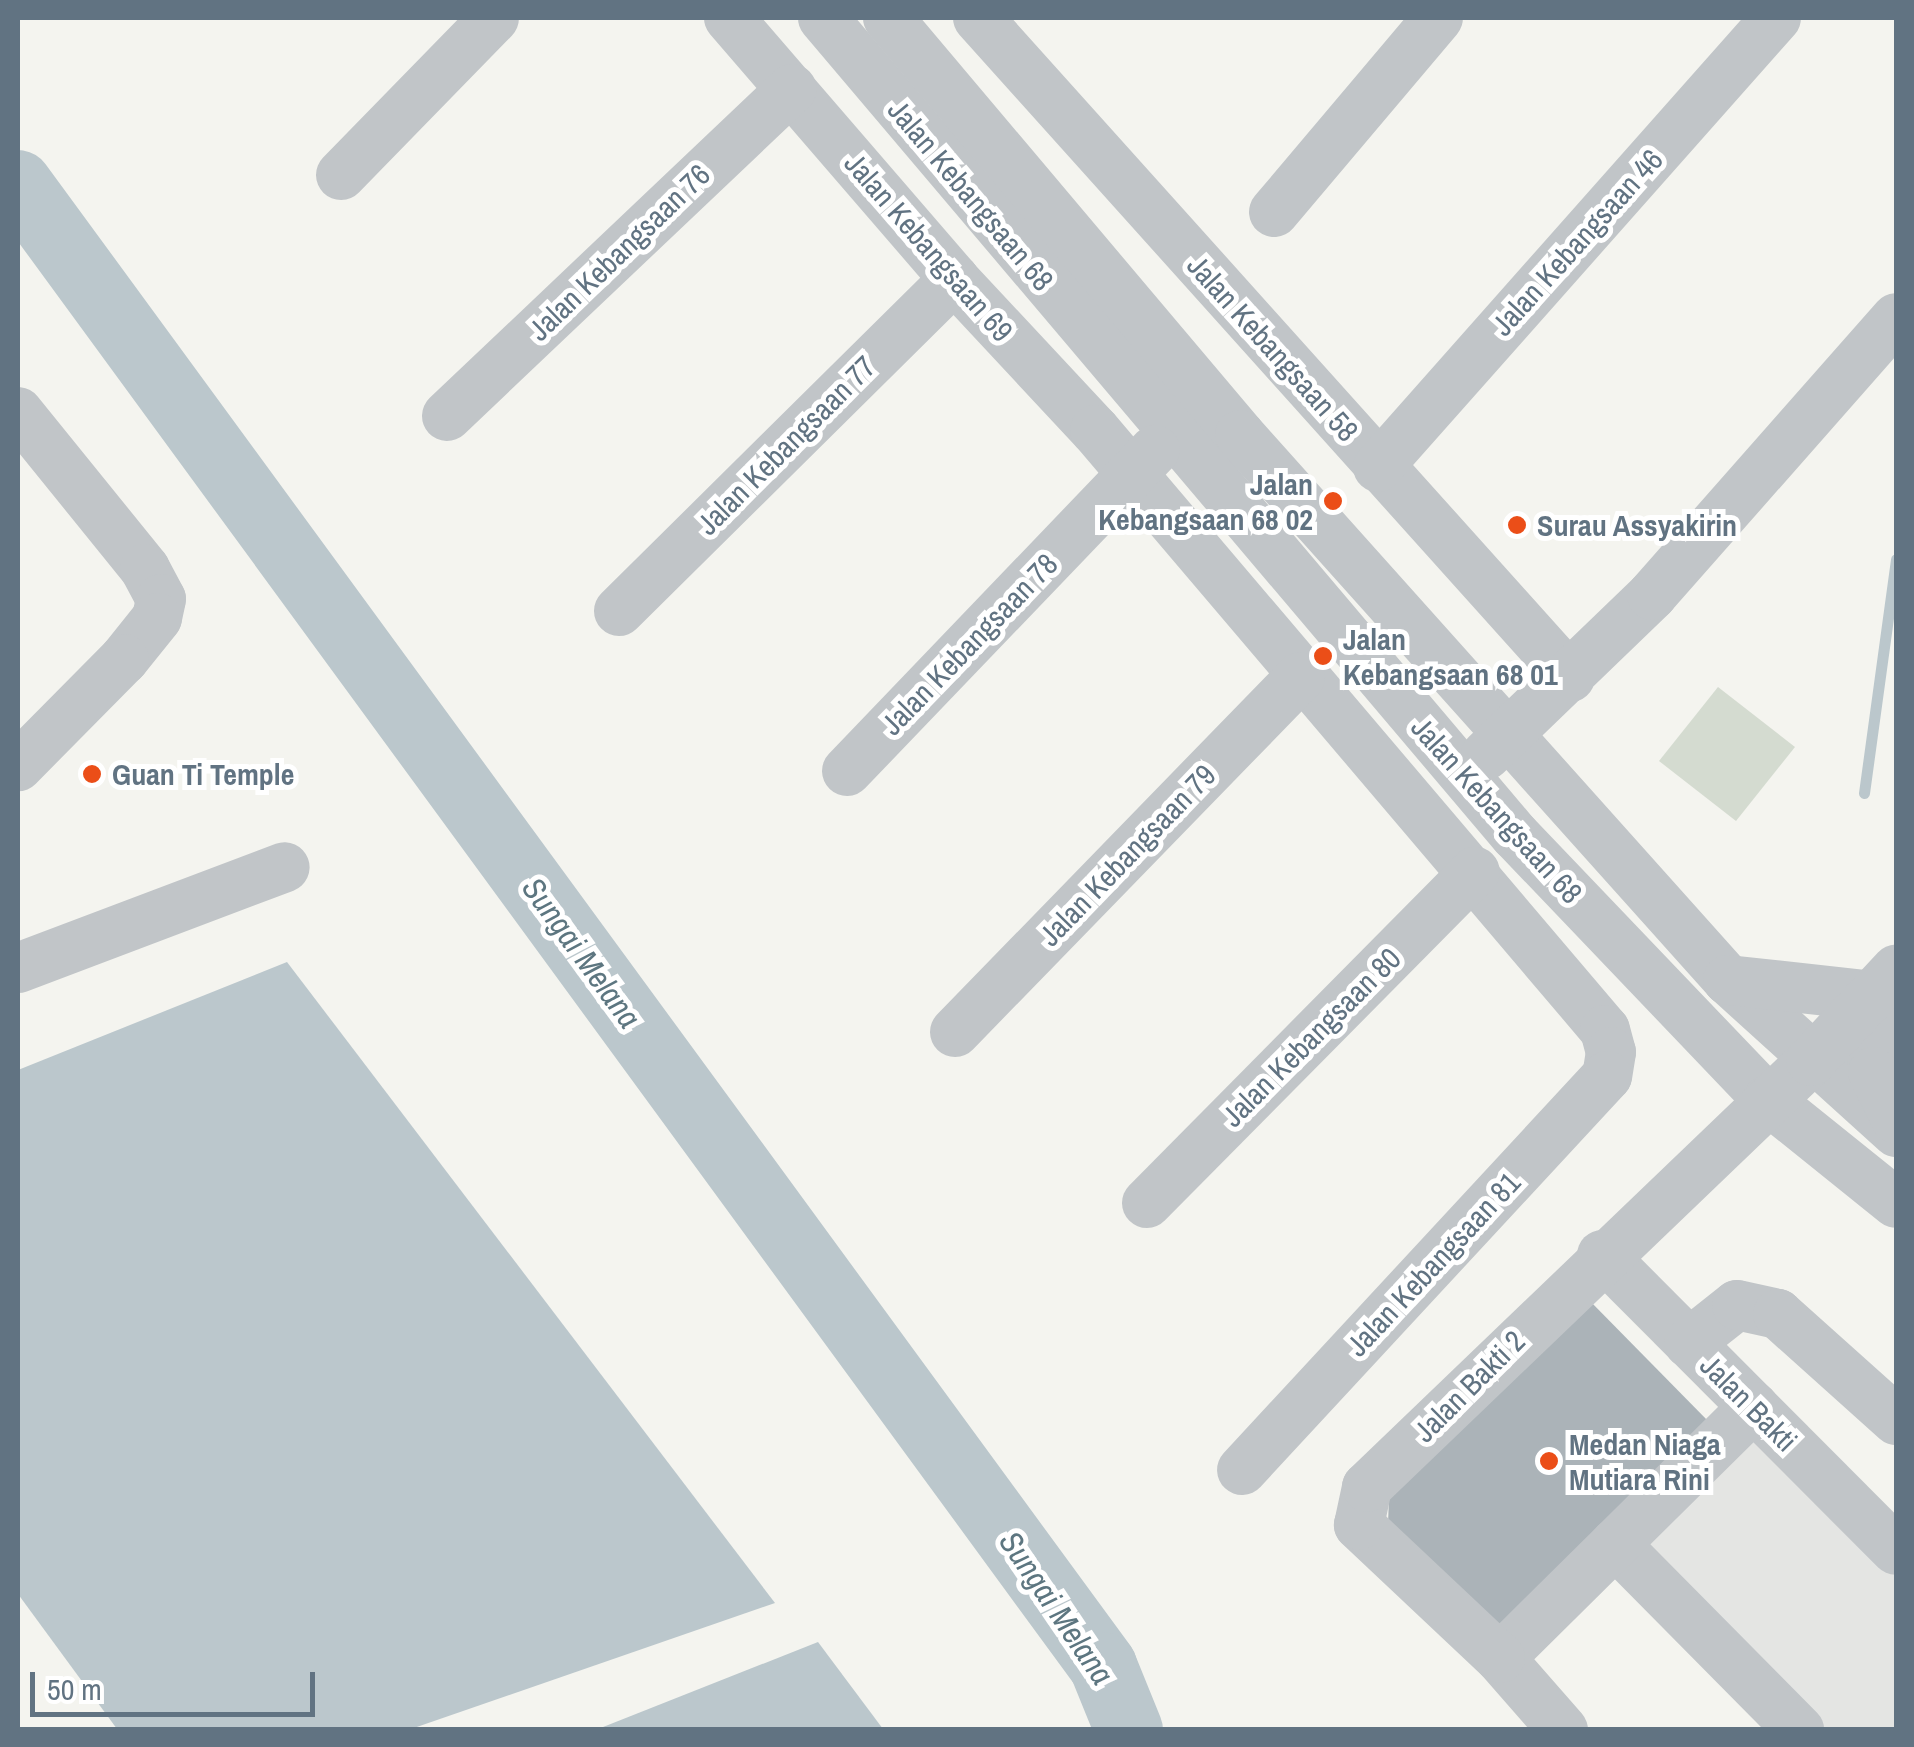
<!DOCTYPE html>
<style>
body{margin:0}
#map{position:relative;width:1914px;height:1747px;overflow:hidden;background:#f4f4ef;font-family:"Archivo Narrow",sans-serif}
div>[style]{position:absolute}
.built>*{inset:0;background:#e4e5e3}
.green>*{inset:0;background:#d4dbd0}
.water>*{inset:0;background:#bbc7cc}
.stream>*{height:11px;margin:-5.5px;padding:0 5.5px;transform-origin:5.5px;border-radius:5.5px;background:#bbc7cc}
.river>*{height:68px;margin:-34px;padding:0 34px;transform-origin:34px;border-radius:34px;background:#bbc7cc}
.building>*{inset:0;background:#abb3b8}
.minor>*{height:50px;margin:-25px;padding:0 25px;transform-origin:25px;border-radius:25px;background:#c1c5c8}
.dots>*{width:28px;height:28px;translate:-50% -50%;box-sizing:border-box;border:5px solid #fff;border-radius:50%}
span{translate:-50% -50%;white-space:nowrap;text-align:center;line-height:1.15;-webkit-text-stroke:10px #fff;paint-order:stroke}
.street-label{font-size:30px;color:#617382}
.poi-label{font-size:30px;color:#617382;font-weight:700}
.right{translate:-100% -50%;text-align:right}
.left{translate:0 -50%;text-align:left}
.water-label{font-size:32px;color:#5d7680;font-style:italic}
.frame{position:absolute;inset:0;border:20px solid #617382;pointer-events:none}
.scale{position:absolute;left:30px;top:1672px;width:285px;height:45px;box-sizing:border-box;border:5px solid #617382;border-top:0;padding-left:12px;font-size:30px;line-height:35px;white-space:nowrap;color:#617382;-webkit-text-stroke:8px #fff;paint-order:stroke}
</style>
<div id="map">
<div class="built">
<div style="clip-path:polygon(1757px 1431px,1896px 1571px,1896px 1729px,1777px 1729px,1631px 1547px)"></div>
</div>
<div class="green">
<div style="clip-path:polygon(1718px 687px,1795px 747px,1736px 821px,1659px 761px)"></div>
</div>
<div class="water">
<div style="clip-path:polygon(287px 962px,775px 1603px,411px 1729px,117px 1729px,18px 1594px,18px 1070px)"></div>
<div style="clip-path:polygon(818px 1642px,883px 1729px,598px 1729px)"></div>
</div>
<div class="stream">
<div style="left:1864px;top:793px;width:236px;rotate:-82.2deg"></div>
</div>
<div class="river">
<div style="left:18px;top:184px;width:1837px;rotate:53.79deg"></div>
<div style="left:1103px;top:1666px;width:69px;rotate:67.9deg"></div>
</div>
<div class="building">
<div style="clip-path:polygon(1587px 1298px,1710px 1423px,1498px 1634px,1388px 1524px,1389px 1498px)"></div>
</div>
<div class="minor">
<div style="left:729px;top:18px;width:345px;rotate:49.2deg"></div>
<div style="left:954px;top:279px;width:207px;rotate:47deg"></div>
<div style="left:1095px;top:430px;width:787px;rotate:49.64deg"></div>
<div style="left:1605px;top:1030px;width:23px;rotate:75deg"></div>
<div style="left:1611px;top:1052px;width:24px;rotate:99deg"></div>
<div style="left:1607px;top:1076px;width:537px;rotate:132.81deg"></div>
<div style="left:823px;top:18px;width:1071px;rotate:49.74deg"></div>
<div style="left:1515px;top:835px;width:366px;rotate:46.3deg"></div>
<div style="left:1768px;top:1100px;width:164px;rotate:38.8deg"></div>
<div style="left:888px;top:18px;width:546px;rotate:49.83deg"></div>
<div style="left:1240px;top:435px;width:732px;rotate:48.16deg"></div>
<div style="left:1728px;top:980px;width:227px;rotate:42.1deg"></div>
<div style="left:978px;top:18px;width:886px;rotate:48.07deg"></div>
<div style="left:341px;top:175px;width:219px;rotate:-45.7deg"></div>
<div style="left:1274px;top:212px;width:254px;rotate:-49.8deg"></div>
<div style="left:18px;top:412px;width:202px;rotate:51deg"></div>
<div style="left:145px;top:569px;width:34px;rotate:62deg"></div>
<div style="left:161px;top:599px;width:19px;rotate:102deg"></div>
<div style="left:157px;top:618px;width:53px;rotate:128.8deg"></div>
<div style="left:124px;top:659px;width:151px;rotate:134.7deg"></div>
<div style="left:447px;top:416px;width:475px;rotate:-43.5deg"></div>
<div style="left:1378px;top:467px;width:600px;rotate:-48.45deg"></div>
<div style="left:619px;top:611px;width:472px;rotate:-44.7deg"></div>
<div style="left:1486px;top:755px;width:231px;rotate:-43.9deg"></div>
<div style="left:1652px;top:595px;width:369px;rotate:-48.6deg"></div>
<div style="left:847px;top:771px;width:445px;rotate:-46.2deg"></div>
<div style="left:18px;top:968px;width:285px;rotate:-20.7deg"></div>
<div style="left:1728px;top:980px;width:145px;rotate:6.3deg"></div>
<div style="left:1872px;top:996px;width:76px;rotate:89.2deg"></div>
<div style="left:1873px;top:1072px;width:52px;rotate:63.9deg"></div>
<div style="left:955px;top:1032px;width:495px;rotate:-45.8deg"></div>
<div style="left:1147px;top:1203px;width:466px;rotate:-45.3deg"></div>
<div style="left:1602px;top:1255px;width:416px;rotate:45.1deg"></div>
<div style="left:1689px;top:1343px;width:61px;rotate:-38.4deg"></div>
<div style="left:1737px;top:1305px;width:42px;rotate:12.4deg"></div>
<div style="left:1778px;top:1314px;width:159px;rotate:41.9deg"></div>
<div style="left:1615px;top:1544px;width:262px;rotate:45.3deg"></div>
<div style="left:1500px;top:1658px;width:357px;rotate:-44.7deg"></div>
<div style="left:1563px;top:1730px;width:96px;rotate:-131.2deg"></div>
<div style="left:1500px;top:1658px;width:194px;rotate:-136.7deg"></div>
<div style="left:1359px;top:1525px;width:39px;rotate:-78deg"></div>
<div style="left:1367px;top:1487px;width:615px;rotate:-43.81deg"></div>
<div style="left:1811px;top:1061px;width:125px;rotate:-47deg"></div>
</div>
<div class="dots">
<div style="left:1333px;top:501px;background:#eb4e18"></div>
<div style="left:1517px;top:525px;background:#eb4e18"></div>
<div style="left:1323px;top:656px;background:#eb4e18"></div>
<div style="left:92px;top:774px;background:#eb4e18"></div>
<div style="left:1549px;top:1461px;background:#eb4e18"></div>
</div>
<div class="street-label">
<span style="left:971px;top:195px;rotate:50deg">Jalan Kebangsaan 68</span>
<span style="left:1577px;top:242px;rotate:-48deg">Jalan Kebangsaan 46</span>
<span style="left:929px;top:247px;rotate:49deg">Jalan Kebangsaan 69</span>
<span style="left:619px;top:252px;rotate:-44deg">Jalan Kebangsaan 76</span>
<span style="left:1273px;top:348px;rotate:48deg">Jalan Kebangsaan 58</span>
<span style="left:786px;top:445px;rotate:-45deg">Jalan Kebangsaan 77</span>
<span style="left:969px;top:644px;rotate:-46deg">Jalan Kebangsaan 78</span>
<span style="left:1497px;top:810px;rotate:48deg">Jalan Kebangsaan 68</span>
<span style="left:1127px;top:855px;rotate:-46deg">Jalan Kebangsaan 79</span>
<span style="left:1311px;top:1037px;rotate:-45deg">Jalan Kebangsaan 80</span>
<span style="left:1433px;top:1264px;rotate:-47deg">Jalan Kebangsaan 81</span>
<span style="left:1469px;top:1386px;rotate:-45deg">Jalan Bakti 2</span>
<span style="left:1749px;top:1403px;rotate:45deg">Jalan Bakti</span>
</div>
<div class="poi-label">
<span class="right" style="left:1313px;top:501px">Jalan<br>Kebangsaan 68 02</span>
<span class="left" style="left:1537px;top:525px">Surau Assyakirin</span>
<span class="left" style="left:1343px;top:656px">Jalan<br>Kebangsaan 68 01</span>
<span class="left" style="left:112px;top:774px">Guan Ti Temple</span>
<span class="left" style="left:1569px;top:1461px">Medan Niaga<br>Mutiara Rini</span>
</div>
<div class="water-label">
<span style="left:581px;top:953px;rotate:54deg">Sungai Melana</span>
<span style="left:1056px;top:1608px;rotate:56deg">Sungai Melana</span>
</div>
<div class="frame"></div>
<div class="scale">50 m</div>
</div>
